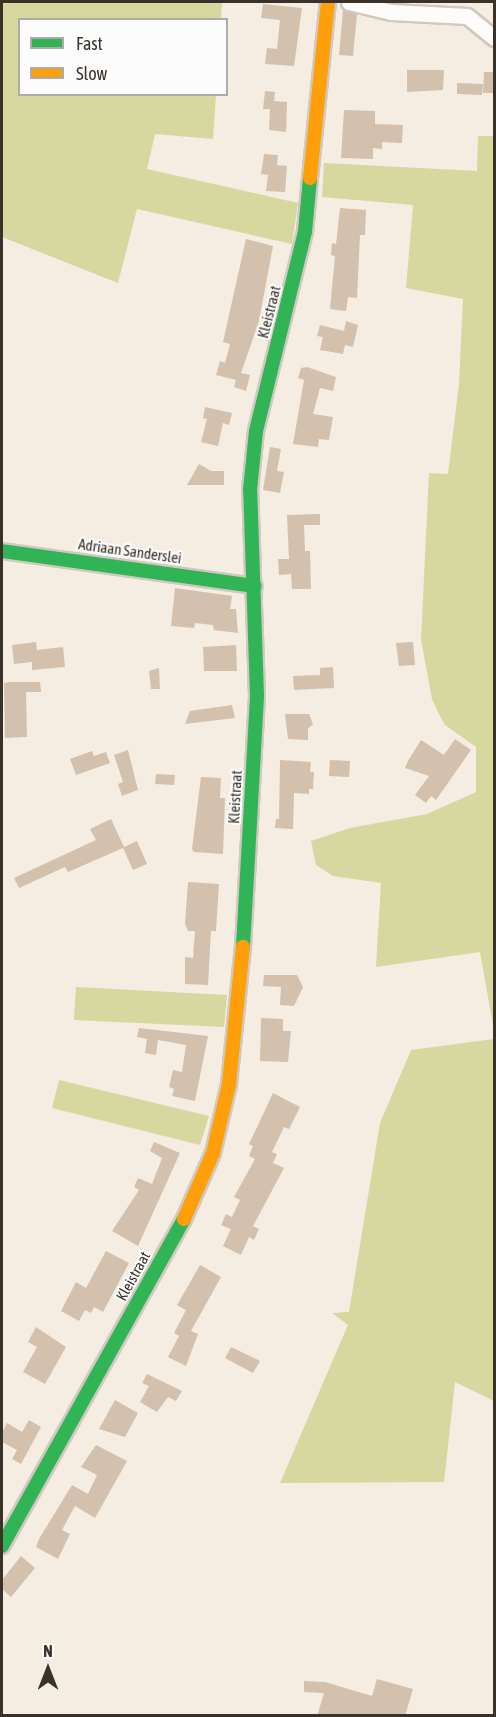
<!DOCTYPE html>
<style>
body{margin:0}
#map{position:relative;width:496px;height:1717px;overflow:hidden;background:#f5ece2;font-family:"Asap Condensed",sans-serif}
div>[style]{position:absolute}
.green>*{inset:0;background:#d7d7a0}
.building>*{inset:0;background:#d3c1ae}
.roads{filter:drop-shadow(2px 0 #d1c9c0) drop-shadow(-2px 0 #d1c9c0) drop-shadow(0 2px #d1c9c0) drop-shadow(0 -2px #d1c9c0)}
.street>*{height:15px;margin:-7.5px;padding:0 7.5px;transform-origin:7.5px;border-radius:7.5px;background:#fefcfb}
.fast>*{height:14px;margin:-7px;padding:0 7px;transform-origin:7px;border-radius:7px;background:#30b455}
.slow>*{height:14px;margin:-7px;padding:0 7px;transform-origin:7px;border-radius:7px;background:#ff9f0a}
span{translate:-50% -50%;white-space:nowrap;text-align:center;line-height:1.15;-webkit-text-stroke:4.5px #fcfcfc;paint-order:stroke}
.street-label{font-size:15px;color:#3a322a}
.frame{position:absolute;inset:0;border:3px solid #3a322a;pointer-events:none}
.legend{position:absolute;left:18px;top:18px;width:210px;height:78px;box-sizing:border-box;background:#fcfcfc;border:2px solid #aeaba8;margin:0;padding:8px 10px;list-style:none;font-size:18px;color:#3a322a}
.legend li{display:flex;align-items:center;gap:12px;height:30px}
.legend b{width:30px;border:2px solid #aeaba8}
.north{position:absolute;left:18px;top:1639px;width:60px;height:60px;-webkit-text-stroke:4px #fcfcfc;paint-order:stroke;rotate:0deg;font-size:16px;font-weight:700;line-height:24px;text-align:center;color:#3a322a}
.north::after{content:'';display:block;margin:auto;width:21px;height:27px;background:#3a322a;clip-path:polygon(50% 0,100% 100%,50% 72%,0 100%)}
</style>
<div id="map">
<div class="green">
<div style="clip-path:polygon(2px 2px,222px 2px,221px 19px,20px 20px,20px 94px,216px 95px,213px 139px,155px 134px,147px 169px,298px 203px,292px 244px,137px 209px,118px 283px,2px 237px)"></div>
<div style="clip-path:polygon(478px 136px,494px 136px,494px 1031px,480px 952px,376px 967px,381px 883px,333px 876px,316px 865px,311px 841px,350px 828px,427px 814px,476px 792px,476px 747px,445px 725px,440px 716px,432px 699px,421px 640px,429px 473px,448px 474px,459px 384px,463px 299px,406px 288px,413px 205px,322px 197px,324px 163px,477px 171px)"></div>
<div style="clip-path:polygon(76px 987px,227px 995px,224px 1027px,74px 1020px)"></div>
<div style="clip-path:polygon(494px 1039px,494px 1401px,455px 1382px,444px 1482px,280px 1483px,348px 1325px,332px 1313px,349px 1312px,380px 1123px,411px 1050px)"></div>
<div style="clip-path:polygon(59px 1080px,209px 1116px,200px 1145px,52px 1108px)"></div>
</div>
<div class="building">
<div style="clip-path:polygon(263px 4px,302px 8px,294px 66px,265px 64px,267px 48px,277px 49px,280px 20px,261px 18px)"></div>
<div style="clip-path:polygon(343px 10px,357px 14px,353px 56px,339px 55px)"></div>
<div style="clip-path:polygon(407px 70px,444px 70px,443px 90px,407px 92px)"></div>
<div style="clip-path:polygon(484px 72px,494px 72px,494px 93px,483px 93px)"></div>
<div style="clip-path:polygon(457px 83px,483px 84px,482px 95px,457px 94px)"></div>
<div style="clip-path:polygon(265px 91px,275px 92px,274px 101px,287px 102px,286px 132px,269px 130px,270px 109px,263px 109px)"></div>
<div style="clip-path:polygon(344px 110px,375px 111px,375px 124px,403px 125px,402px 143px,382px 142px,382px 149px,373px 148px,373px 159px,341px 158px)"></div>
<div style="clip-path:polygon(264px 154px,278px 155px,277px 165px,287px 166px,285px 192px,266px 191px,268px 175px,261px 174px)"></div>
<div style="clip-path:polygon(340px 208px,366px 210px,365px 235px,360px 235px,357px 298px,348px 297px,346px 311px,330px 309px,335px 256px,331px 255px,332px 243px,336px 244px)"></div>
<div style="clip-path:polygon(246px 239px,273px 246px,259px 321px,241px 373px,250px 375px,246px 391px,234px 387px,236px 380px,216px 375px,220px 361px,225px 363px,230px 344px,223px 342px)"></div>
<div style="clip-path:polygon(346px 321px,358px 325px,353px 347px,345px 345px,343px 354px,320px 350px,323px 337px,317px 336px,320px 325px,344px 331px)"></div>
<div style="clip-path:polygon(307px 367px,336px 377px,333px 391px,320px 388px,313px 414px,333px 417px,329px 440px,319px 439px,318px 447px,293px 444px,304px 380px,298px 378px,301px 368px)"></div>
<div style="clip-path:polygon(205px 407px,232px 413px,229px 425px,223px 423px,218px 446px,201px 442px,207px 419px,203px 418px)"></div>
<div style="clip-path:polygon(270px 447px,281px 449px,277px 471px,284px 472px,280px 493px,263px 490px)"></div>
<div style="clip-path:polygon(199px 464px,211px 471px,224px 471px,224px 485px,187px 485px)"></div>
<div style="clip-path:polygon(320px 514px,320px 525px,304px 525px,305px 551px,310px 551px,311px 589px,292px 589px,291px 574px,279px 575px,278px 559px,289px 559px,287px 515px)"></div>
<div style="clip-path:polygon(175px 588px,232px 596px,230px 609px,236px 609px,238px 633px,214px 630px,213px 625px,195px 623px,194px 628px,171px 626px)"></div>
<div style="clip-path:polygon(36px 642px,37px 650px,63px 647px,65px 667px,32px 670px,32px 662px,14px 664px,12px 645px)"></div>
<div style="clip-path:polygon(413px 642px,415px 665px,399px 666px,396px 643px)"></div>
<div style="clip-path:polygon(236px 645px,237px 671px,204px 671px,203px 647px)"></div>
<div style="clip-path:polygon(333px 667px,334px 688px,294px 690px,293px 676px,320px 675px,320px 668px)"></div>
<div style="clip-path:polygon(159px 668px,160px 689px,151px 689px,149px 671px)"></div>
<div style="clip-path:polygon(10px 682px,40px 682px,41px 692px,26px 692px,27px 737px,5px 738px,4px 683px)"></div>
<div style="clip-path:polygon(232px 705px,235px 718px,185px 724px,190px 711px)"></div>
<div style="clip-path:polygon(285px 714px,309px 714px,313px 724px,308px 729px,308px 740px,288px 739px)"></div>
<div style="clip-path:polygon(455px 739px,471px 750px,436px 800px,431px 796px,426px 803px,415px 795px,429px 776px,405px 768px,408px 761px,421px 740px,444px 755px)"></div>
<div style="clip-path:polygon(128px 750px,138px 790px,122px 796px,118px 784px,123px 782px,114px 755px)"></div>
<div style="clip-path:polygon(92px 751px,94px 756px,106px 752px,110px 763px,76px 775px,70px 759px)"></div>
<div style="clip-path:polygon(280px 760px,311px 762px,310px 772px,314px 772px,313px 789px,309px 789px,309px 794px,294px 793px,293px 829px,275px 828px,276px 819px,279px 819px)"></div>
<div style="clip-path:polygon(330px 760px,350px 761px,349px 777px,329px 776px)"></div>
<div style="clip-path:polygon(156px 774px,175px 775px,174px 785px,155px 784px)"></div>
<div style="clip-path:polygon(201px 777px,221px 778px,220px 798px,225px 798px,223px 854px,194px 852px,192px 849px)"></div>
<div style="clip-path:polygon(111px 819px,124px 847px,137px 841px,147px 864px,133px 870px,123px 848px,68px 872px,65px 867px,19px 888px,14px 878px,96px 840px,90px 829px)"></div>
<div style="clip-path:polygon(188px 882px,219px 884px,216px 931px,211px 931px,208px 985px,185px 984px,185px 957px,193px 958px,195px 931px,188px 931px,185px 924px)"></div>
<div style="clip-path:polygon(264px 975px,297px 975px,303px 987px,294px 1006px,280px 1005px,281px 987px,263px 986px)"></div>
<div style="clip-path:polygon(261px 1018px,283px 1019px,283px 1031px,291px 1031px,288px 1062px,260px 1061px)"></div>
<div style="clip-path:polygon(139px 1028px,208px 1036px,195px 1101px,172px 1096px,174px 1089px,169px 1087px,173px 1070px,182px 1072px,186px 1045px,158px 1040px,156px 1055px,145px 1053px,147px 1039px,137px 1037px)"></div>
<div style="clip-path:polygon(273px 1093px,300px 1107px,289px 1129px,284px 1127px,272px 1152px,277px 1154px,273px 1163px,284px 1168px,253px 1226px,259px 1229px,254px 1240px,249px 1237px,241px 1255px,223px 1246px,231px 1229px,221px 1225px,226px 1214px,232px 1217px,240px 1200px,234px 1197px,255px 1159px,249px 1156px,253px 1146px,249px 1144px)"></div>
<div style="clip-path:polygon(154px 1142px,180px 1153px,138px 1246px,112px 1231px,139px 1190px,134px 1187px,138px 1178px,152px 1184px,162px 1158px,150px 1151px)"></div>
<div style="clip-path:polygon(106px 1251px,129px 1263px,103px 1312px,94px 1307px,91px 1313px,85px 1310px,79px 1321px,61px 1311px,76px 1282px,86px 1288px)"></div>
<div style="clip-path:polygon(200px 1265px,221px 1277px,191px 1331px,198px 1334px,186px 1366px,168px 1357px,179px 1336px,174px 1333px,186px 1310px,177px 1305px)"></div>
<div style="clip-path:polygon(36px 1327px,66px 1347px,45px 1384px,23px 1372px,37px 1347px,28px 1342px)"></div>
<div style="clip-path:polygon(231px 1347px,260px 1361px,253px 1373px,225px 1358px)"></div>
<div style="clip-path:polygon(147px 1374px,182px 1391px,176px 1401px,168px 1397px,157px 1412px,140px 1402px,149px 1386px,142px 1383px)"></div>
<div style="clip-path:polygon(115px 1400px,138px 1413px,125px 1437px,99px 1429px)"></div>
<div style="clip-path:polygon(29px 1420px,41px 1427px,21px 1464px,12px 1459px,17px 1450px,2px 1442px,2px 1433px,7px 1423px,22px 1432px)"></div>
<div style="clip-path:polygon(96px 1445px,127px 1461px,95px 1518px,75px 1506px,62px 1530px,70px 1534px,58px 1559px,36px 1547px,39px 1539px,72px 1485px,88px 1494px,97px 1475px,81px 1467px)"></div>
<div style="clip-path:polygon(21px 1556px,35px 1568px,11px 1597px,2px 1589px,2px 1580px)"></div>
<div style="clip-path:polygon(377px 1679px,413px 1689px,405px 1716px,317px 1716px,324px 1693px,304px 1692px,304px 1681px,325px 1682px,372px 1696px)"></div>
</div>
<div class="roads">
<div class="street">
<div style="left:349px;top:2px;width:43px;rotate:13.4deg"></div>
<div style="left:391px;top:12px;width:76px;rotate:3deg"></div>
<div style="left:467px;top:16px;width:35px;rotate:39deg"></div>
</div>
<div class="fast">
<div style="left:2px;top:551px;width:255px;rotate:7.9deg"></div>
<div style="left:243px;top:947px;width:251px;rotate:-86.8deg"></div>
<div style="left:257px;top:696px;width:206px;rotate:-91.9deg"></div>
<div style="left:250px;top:490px;width:59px;rotate:-84.2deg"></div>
<div style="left:256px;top:431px;width:205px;rotate:-76.2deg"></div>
<div style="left:305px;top:232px;width:54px;rotate:-84.7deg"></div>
<div style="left:2px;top:1546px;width:374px;rotate:-60.9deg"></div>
</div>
<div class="slow">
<div style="left:310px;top:178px;width:177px;rotate:-84.2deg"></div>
<div style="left:184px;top:1219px;width:72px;rotate:-66.3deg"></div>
<div style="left:213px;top:1153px;width:71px;rotate:-76.9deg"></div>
<div style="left:229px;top:1084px;width:138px;rotate:-84.2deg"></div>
</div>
</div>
<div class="street-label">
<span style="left:269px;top:312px;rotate:-76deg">Kleistraat</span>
<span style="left:130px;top:551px;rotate:8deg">Adriaan Sanderslei</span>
<span style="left:235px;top:797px;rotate:-87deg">Kleistraat</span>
<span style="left:133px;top:1276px;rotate:-61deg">Kleistraat</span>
</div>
<div class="frame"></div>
<ul class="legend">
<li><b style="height:8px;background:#30b455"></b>Fast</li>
<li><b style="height:8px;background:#ff9f0a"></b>Slow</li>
</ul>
<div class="north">N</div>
</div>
